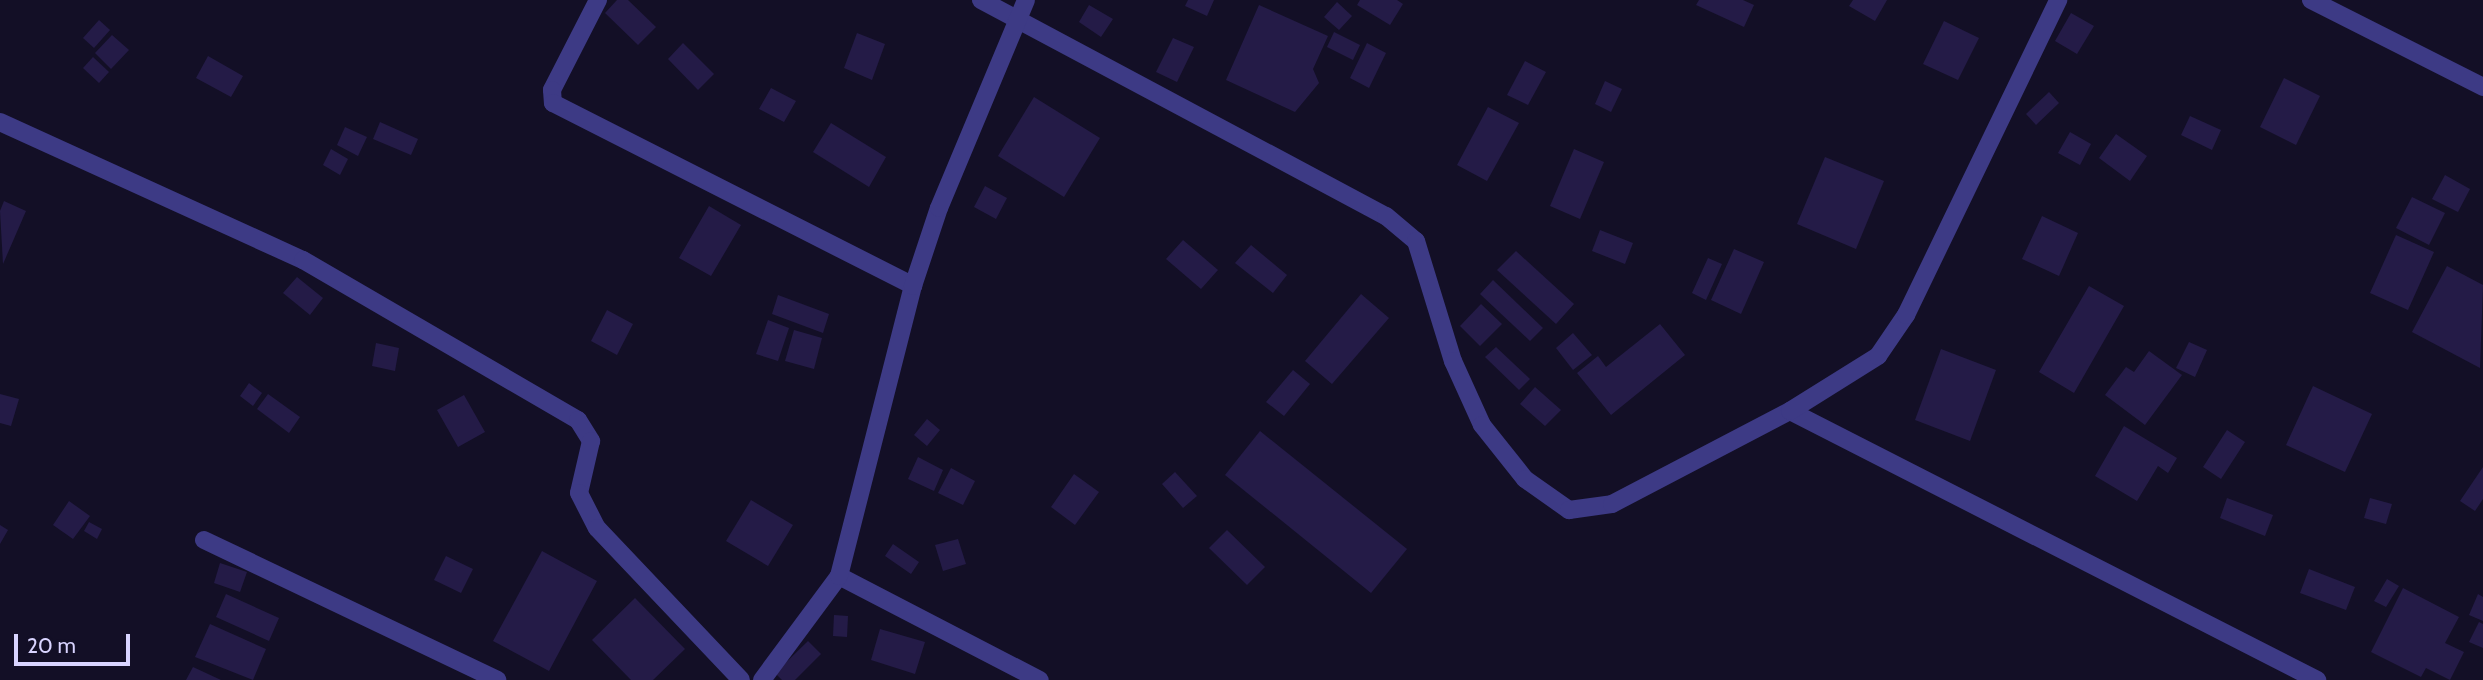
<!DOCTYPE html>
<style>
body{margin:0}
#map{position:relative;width:2483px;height:680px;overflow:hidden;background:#130f26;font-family:Cabin,sans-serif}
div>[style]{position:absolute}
.building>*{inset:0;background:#241b47}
.minor>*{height:18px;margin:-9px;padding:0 9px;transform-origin:9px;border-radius:9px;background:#3d3a85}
span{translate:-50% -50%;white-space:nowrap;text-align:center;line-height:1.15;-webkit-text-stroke:5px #130f26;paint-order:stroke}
.scale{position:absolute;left:14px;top:634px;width:116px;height:32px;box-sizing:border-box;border:4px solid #d9d4ff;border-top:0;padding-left:9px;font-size:21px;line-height:24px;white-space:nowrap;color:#d9d4ff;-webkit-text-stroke:5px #130f26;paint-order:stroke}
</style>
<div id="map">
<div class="building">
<div style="clip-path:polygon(617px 0,628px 0,656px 27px,638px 45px,605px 13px)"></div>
<div style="clip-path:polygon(1188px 0,1214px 0,1207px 16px,1185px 6px)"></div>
<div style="clip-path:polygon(1360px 0,1397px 0,1403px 4px,1390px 25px,1357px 5px)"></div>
<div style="clip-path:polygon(1699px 0,1743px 0,1754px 5px,1744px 27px,1696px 5px)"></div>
<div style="clip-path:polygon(1853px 0,1887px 0,1875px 21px,1849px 6px)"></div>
<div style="clip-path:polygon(1337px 2px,1352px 16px,1339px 30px,1324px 17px)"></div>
<div style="clip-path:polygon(1089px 5px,1113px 19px,1101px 37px,1079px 22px)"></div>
<div style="clip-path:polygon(1259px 5px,1328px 36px,1313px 69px,1319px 83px,1295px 112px,1226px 80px)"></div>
<div style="clip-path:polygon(2071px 13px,2094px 26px,2077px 54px,2055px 41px)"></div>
<div style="clip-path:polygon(99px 20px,110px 30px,94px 48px,83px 38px)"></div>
<div style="clip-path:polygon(1944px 21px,1979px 38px,1958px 80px,1923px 64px)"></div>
<div style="clip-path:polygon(1334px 32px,1360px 45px,1353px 60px,1327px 47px)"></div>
<div style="clip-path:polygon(857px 33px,885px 44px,872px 80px,844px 68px)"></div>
<div style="clip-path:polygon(112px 35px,129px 50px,111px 69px,95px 53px)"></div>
<div style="clip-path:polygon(1173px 38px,1194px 47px,1177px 82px,1156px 72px)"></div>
<div style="clip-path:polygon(683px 43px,714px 74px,698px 90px,668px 59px)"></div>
<div style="clip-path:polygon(1367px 43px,1386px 53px,1369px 88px,1350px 78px)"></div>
<div style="clip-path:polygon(208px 56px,243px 76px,231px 97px,196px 78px)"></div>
<div style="clip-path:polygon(93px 57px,109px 72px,99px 83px,83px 68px)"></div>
<div style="clip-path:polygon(1525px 61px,1546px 72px,1528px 105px,1507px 95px)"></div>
<div style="clip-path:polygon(2284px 78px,2320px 96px,2296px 145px,2260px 127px)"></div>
<div style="clip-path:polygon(1605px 81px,1622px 89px,1611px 112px,1595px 104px)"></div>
<div style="clip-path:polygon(771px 88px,796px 101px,784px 122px,759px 109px)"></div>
<div style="clip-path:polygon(2049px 92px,2059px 103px,2036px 125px,2026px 114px)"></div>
<div style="clip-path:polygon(1034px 97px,1100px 138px,1064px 197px,998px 156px)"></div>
<div style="clip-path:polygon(1488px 107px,1519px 123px,1487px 181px,1457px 165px)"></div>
<div style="clip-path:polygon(2190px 116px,2221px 130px,2212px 150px,2181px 135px)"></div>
<div style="clip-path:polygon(380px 122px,418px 139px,411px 155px,373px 139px)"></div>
<div style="clip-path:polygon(831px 123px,886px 157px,869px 187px,813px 152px)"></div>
<div style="clip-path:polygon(345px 127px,367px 137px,358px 156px,337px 145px)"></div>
<div style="clip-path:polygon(2070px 132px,2091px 144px,2080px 165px,2058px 153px)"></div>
<div style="clip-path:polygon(2116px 134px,2147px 156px,2130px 181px,2099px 158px)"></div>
<div style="clip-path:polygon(331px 149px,348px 159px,340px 175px,323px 165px)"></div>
<div style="clip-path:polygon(1574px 149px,1604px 162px,1580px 219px,1550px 206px)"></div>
<div style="clip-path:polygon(1825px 157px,1884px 181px,1856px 249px,1797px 224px)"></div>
<div style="clip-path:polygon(2445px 175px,2470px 189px,2458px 212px,2432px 199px)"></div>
<div style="clip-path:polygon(985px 186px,1007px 198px,996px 219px,974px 207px)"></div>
<div style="clip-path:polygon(2412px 197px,2445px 213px,2429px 245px,2396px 228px)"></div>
<div style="clip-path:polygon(4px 201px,26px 211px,3px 264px,0 211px)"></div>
<div style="clip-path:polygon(709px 206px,741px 225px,711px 276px,679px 258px)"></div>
<div style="clip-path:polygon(2042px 216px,2078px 233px,2059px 276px,2022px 259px)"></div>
<div style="clip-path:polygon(1600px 230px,1633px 243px,1625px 264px,1592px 251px)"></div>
<div style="clip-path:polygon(2396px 235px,2434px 252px,2408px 310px,2370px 293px)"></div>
<div style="clip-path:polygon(1183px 240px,1218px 270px,1201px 289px,1166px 259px)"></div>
<div style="clip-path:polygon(1251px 245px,1287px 275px,1273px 293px,1235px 263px)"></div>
<div style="clip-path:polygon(1734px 249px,1764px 262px,1741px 314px,1711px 300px)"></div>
<div style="clip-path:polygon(1516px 251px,1574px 304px,1556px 324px,1497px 270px)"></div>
<div style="clip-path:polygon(1708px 258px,1722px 264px,1706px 300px,1692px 293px)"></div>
<div style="clip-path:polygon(2447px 266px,2483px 285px,2480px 368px,2412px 332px)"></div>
<div style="clip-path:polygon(297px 277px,323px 298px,310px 315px,283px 293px)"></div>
<div style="clip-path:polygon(1493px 280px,1543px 328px,1530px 341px,1480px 294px)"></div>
<div style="clip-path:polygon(2089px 286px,2124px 306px,2074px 393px,2039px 372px)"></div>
<div style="clip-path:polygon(1361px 294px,1389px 318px,1332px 384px,1305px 361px)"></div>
<div style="clip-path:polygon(778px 295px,829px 314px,823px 333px,772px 314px)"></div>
<div style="clip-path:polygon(1481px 304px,1502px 324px,1480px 346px,1460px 326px)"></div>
<div style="clip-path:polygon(607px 310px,633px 324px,617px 355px,591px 341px)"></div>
<div style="clip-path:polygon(768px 320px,789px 328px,778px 361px,756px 354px)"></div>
<div style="clip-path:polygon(1660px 324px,1685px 355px,1611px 415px,1577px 373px,1598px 356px,1606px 367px)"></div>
<div style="clip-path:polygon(794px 330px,822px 338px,814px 369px,785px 361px)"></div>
<div style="clip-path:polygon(1573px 333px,1592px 355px,1573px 370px,1556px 348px)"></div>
<div style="clip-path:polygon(2189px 342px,2207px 350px,2195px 377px,2176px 368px)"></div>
<div style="clip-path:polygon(376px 343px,399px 348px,395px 371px,372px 366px)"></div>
<div style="clip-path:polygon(1496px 347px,1530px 379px,1519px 390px,1485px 357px)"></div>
<div style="clip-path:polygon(1941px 349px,1996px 370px,1970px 441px,1915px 420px)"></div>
<div style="clip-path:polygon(2149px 351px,2182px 375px,2145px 425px,2105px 395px,2126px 367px,2134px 372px)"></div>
<div style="clip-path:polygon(1293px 370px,1310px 384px,1284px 416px,1266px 402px)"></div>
<div style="clip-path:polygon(249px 383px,262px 393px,253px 406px,240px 396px)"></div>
<div style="clip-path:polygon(2313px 386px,2372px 414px,2345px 472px,2286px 445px)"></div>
<div style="clip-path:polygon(1535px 387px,1561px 410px,1545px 426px,1520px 404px)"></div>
<div style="clip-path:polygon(0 394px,19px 399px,11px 426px,0 423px)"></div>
<div style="clip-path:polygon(268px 394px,300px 417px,289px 433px,257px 409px)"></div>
<div style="clip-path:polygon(464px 395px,485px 432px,458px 447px,437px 410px)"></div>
<div style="clip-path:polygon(927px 419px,940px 430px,927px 446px,914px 435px)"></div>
<div style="clip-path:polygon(2124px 426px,2177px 458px,2168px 473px,2158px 466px,2137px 501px,2095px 476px)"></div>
<div style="clip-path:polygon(2227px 430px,2245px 442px,2221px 479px,2203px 467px)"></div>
<div style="clip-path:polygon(1260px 431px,1407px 549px,1371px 593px,1225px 475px)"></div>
<div style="clip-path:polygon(918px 457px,943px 470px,934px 491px,908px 479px)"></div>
<div style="clip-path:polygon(2483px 467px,2483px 499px,2475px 511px,2460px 501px)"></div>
<div style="clip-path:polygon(951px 468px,975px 481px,963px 505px,938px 493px)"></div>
<div style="clip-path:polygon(1175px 472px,1197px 496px,1183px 508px,1162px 484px)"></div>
<div style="clip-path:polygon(1074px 474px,1099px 492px,1075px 525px,1051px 507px)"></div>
<div style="clip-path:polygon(2227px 498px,2273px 515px,2265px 536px,2220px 518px)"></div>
<div style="clip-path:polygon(2370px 498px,2392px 504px,2386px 524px,2364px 518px)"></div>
<div style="clip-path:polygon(751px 500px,793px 525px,768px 566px,726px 541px)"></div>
<div style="clip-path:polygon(69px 501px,90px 516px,73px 539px,53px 525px)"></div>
<div style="clip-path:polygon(89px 522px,102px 529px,97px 539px,84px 531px)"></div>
<div style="clip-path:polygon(0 525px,8px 530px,0 544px)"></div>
<div style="clip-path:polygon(1227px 530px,1265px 567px,1247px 585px,1209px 548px)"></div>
<div style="clip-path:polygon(958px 539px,966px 564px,943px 571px,935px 545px)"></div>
<div style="clip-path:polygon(893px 544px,919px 562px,911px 574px,885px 556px)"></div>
<div style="clip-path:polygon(542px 551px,597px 581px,549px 671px,493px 641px)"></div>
<div style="clip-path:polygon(446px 556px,473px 569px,461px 593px,434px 580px)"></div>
<div style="clip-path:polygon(220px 563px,247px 572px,240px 592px,214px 583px)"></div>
<div style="clip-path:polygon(2309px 569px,2355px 587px,2346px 610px,2300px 593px)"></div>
<div style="clip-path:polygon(2387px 579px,2399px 586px,2386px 607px,2374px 601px)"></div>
<div style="clip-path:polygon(2403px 588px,2459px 617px,2445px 643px,2464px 652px,2450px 680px,2426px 668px,2421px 677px,2371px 652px)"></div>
<div style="clip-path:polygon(226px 594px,279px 618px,269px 641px,216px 617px)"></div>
<div style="clip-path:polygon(2478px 594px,2483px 597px,2483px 621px,2469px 615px)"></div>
<div style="clip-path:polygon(635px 598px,685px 649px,653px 680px,631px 680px,592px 640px)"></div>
<div style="clip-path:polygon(834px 615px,848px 616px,847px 637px,833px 636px)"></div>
<div style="clip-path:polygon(2479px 622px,2483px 624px,2483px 648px,2469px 642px)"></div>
<div style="clip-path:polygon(210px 624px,266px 649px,253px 680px,195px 657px)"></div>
<div style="clip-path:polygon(880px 629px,925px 642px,915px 674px,871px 660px)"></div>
<div style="clip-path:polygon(808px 641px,821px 654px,795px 680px,782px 680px,775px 673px)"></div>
<div style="clip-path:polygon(193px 667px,221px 680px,186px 680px)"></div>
</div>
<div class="minor">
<div style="left:598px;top:0;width:101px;rotate:117.1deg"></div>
<div style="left:552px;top:90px;width:13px;rotate:86deg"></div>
<div style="left:553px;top:103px;width:404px;rotate:26.9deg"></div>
<div style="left:981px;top:0;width:459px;rotate:28.1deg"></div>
<div style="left:1386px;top:216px;width:39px;rotate:40deg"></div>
<div style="left:1416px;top:241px;width:126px;rotate:72.9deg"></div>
<div style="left:1453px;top:361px;width:70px;rotate:65.6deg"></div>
<div style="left:1482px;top:425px;width:69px;rotate:51.5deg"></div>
<div style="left:1525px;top:479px;width:54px;rotate:35.2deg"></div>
<div style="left:1569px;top:510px;width:43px;rotate:-7.9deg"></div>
<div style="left:1612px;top:504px;width:201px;rotate:-27.6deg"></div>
<div style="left:1790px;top:411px;width:592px;rotate:27.04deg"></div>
<div style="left:2311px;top:0;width:193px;rotate:26.8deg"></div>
<div style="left:0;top:122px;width:333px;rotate:24.5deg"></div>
<div style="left:303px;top:260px;width:318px;rotate:30.2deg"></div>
<div style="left:578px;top:420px;width:25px;rotate:58deg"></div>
<div style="left:591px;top:441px;width:53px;rotate:103deg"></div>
<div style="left:579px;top:493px;width:39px;rotate:63deg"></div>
<div style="left:597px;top:528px;width:209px;rotate:46.5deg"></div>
<div style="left:1790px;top:411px;width:104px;rotate:-32deg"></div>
<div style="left:1878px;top:356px;width:50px;rotate:-55.7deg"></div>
<div style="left:1906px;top:315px;width:350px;rotate:-64.2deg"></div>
<div style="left:204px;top:540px;width:325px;rotate:25.5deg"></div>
<div style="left:839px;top:576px;width:226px;rotate:27.4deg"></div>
<div style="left:762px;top:680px;width:129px;rotate:-53.5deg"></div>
<div style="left:839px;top:576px;width:299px;rotate:-75.7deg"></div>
<div style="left:913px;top:286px;width:82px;rotate:-71.6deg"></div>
<div style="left:939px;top:208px;width:225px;rotate:-67.3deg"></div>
</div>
<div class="scale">20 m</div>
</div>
